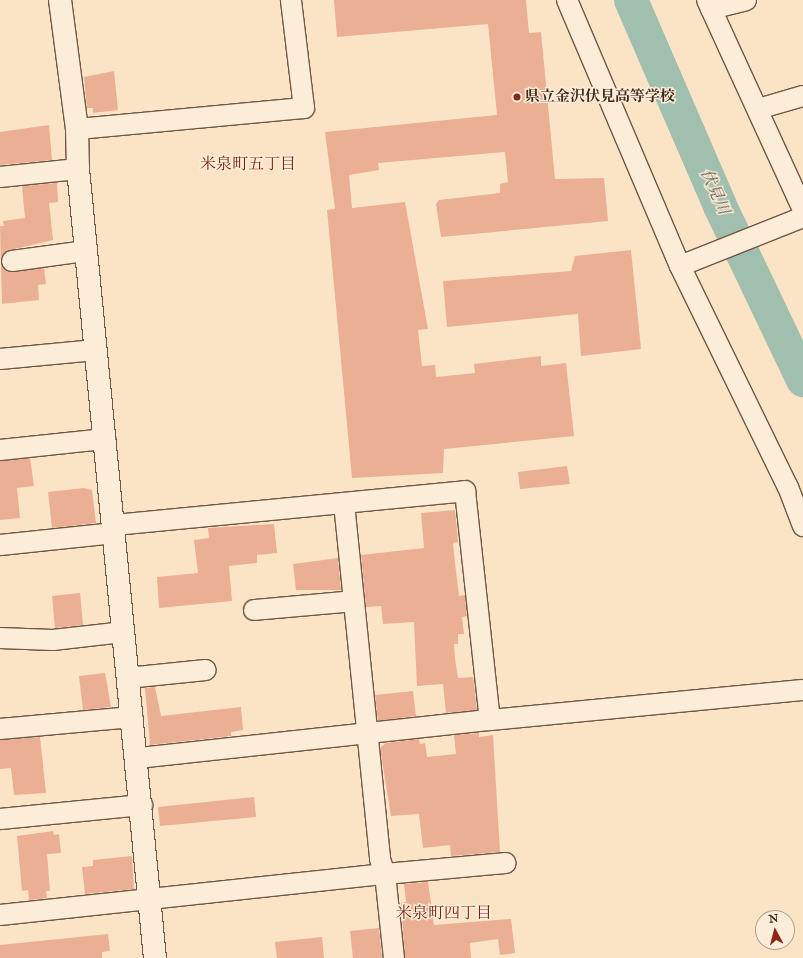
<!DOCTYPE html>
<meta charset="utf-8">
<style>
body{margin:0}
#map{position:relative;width:803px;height:958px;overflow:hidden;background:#fbe4c5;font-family:"IM FELL English","Noto Serif JP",serif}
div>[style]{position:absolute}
.river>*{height:34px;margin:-17px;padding:0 17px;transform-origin:17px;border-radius:17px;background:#a0bfae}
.building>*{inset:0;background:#ebaf93}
.roads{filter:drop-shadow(1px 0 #705746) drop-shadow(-1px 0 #705746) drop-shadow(0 1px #705746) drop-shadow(0 -1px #705746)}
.minor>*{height:20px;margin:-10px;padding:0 10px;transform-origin:10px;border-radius:10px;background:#fcedd9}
.tertiary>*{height:22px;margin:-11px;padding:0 11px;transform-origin:11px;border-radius:11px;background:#fcedd9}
.dots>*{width:11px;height:11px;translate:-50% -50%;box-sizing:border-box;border:2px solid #fcedd9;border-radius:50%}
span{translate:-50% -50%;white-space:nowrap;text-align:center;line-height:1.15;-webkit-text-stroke:3px #fcedd9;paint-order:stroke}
.poi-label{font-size:15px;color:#41281c;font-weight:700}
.left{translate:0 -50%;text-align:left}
.neighbourhood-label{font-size:16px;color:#7a1f14}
.water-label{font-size:16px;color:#594e40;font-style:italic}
.north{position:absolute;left:755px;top:910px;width:40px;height:40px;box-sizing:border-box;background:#fcedd9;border:1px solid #b19e8d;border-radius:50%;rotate:353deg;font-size:11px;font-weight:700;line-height:16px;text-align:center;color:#41281c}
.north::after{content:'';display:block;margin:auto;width:14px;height:18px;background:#8f2418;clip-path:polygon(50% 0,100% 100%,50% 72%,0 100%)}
</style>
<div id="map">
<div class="river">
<div style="left:631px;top:0;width:224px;rotate:66.6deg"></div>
<div style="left:720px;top:206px;width:193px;rotate:64.5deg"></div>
</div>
<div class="building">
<div style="clip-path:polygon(334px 0,526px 0,529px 33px,541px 32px,555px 179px,604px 178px,608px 221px,441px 237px,436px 204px,439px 200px,500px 193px,500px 184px,508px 182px,505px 152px,378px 163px,379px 170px,349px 175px,352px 208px,405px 202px,428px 329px,418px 330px,422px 366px,435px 365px,436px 377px,475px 373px,474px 364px,541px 356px,541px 366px,566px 363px,574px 436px,444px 449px,443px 473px,352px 478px,327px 210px,335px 209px,325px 132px,497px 115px,488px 24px,337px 37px)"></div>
<div style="clip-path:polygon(114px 71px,118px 110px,93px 113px,93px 108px,87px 108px,84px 77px)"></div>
<div style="clip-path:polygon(49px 125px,52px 160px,0 165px,0 132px)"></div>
<div style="clip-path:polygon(57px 183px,58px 202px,49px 203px,53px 240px,10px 250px,1px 257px,3px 268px,8px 272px,44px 268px,46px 284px,38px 285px,39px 300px,2px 304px,0 226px,4px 226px,3px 221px,25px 218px,22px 186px)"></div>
<div style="clip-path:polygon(631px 250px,641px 349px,581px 356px,578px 314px,447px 327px,443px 281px,571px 271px,575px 256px)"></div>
<div style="clip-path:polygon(30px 458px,34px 486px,17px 488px,20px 518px,0 520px,0 461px)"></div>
<div style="clip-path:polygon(567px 466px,570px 484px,520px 489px,518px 472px)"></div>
<div style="clip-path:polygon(84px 488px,92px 490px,96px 523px,52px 528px,48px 492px)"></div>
<div style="clip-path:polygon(455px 510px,458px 542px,453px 543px,455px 563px,459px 596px,465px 595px,467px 616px,462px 617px,464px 634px,458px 634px,458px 644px,454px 644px,455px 659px,458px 678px,473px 677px,477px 710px,446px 713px,443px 684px,417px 686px,414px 622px,383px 624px,381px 606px,366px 607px,361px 555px,424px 548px,421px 513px)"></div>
<div style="clip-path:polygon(274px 524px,277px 553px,257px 555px,257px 563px,229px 566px,232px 601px,159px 608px,157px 577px,198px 573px,194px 540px,209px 538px,208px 528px)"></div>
<div style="clip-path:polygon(338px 558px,341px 590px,296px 590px,293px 564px)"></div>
<div style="clip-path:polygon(80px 593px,83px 625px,55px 628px,52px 596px)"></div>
<div style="clip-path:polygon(105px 673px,111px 707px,83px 710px,79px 676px)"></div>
<div style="clip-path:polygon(155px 687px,161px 716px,241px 707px,243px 730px,231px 732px,231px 736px,150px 745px,145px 688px)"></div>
<div style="clip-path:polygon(413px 691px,416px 716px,378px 721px,375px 695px)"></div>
<div style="clip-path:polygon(479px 733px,479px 737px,493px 735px,500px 852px,451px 856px,450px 845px,423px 848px,419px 814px,391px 816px,380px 748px,386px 743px,419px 739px,420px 744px,425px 743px,427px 757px,456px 754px,454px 735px)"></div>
<div style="clip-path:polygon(40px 737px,46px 793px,14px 795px,11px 768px,0 769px,0 740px)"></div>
<div style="clip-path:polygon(254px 797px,256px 817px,160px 826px,158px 807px)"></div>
<div style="clip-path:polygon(53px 831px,54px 835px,59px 834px,61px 853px,47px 854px,50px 891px,46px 891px,47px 898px,29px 900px,28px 890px,22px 891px,17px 836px)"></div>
<div style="clip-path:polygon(132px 856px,134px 889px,85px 894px,82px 867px,93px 866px,93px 860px)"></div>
<div style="clip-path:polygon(428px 882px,434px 925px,511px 919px,515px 953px,500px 955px,498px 939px,470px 943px,471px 958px,405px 958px,401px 903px,406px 902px,404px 884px)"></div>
<div style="clip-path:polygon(379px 928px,382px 958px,353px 958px,350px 931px)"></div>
<div style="clip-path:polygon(108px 934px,110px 951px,102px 952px,102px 958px,0 958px,0 945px)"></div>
<div style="clip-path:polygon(322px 937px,324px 958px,277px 958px,275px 942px)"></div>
</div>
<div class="roads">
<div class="minor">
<div style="left:567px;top:0;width:289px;rotate:67deg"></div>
<div style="left:680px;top:266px;width:246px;rotate:64deg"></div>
<div style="left:788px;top:487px;width:42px;rotate:69deg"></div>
<div style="left:707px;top:0;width:231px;rotate:65.4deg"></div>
<div style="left:711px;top:9px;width:36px;rotate:-14deg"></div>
<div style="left:758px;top:109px;width:47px;rotate:-16.1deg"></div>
<div style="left:77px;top:129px;width:228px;rotate:-5.3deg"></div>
<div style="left:304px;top:108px;width:109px;rotate:-96.9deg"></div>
<div style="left:0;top:177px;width:78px;rotate:-5.9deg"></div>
<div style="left:12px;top:261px;width:75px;rotate:-7.7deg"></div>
<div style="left:680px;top:266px;width:132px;rotate:-21.7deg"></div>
<div style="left:0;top:359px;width:96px;rotate:-5.4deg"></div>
<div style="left:0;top:450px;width:106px;rotate:-6deg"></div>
<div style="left:344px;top:503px;width:358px;rotate:84.2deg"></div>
<div style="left:380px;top:859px;width:16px;rotate:72deg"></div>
<div style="left:385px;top:874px;width:121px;rotate:-5.2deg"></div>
<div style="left:114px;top:525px;width:353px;rotate:-5.5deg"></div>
<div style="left:465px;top:491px;width:230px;rotate:83.8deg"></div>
<div style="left:490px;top:720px;width:314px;rotate:-5.5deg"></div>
<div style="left:0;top:545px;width:115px;rotate:-6deg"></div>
<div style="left:254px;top:610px;width:100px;rotate:-5.1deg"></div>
<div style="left:0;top:638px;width:53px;rotate:2.2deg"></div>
<div style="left:53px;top:640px;width:70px;rotate:-6.5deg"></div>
<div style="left:127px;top:678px;width:79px;rotate:-5.8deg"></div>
<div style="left:0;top:729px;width:133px;rotate:-5.2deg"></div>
<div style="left:138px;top:758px;width:354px;rotate:-6.2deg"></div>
<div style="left:0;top:819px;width:143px;rotate:-5.6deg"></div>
<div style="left:0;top:915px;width:387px;rotate:-6.1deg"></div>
<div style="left:385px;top:874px;width:84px;rotate:83.9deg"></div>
</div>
<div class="tertiary">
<div style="left:60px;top:0;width:130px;rotate:82.5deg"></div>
<div style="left:77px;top:129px;width:40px;rotate:88.6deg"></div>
<div style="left:78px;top:169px;width:793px;rotate:84.43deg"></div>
</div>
</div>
<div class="dots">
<div style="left:517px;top:97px;background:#8f2418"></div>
</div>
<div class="poi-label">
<span class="left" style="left:525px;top:97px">県立金沢伏見高等学校</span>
</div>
<div class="neighbourhood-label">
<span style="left:248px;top:165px">米泉町五丁目</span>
<span style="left:444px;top:914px">米泉町四丁目</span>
</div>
<div class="water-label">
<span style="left:714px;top:192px;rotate:66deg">伏見川</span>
</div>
<div class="north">N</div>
</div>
